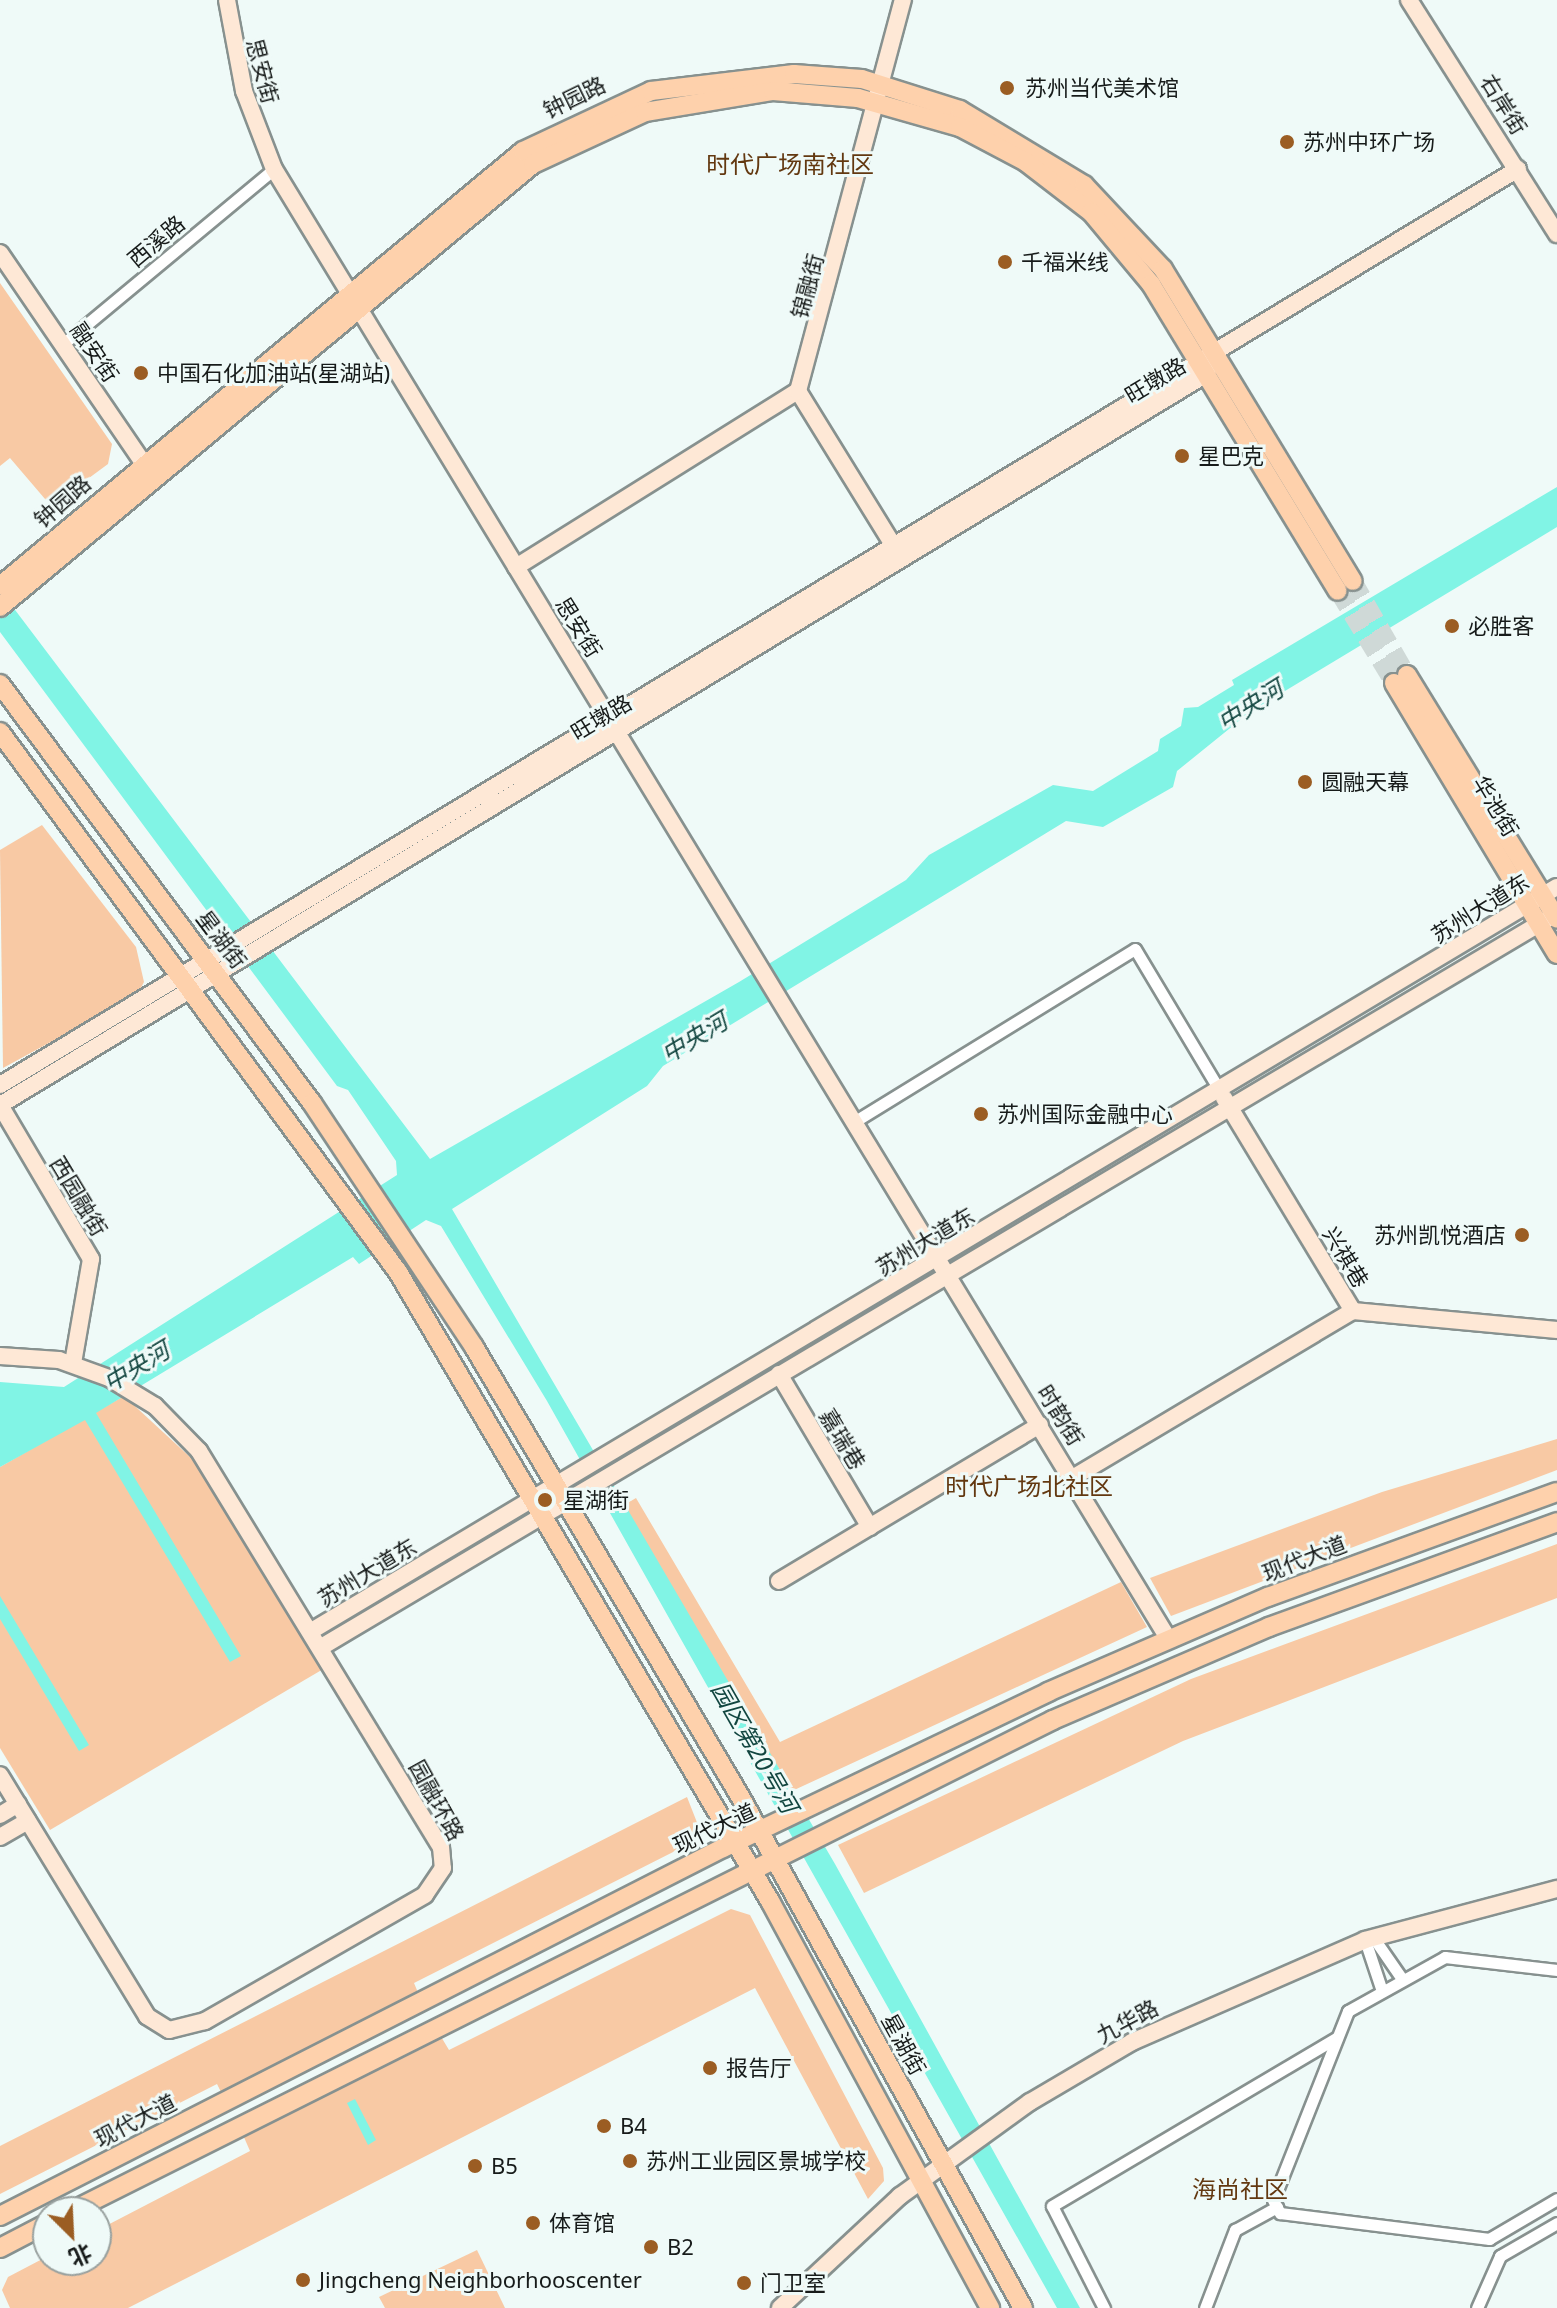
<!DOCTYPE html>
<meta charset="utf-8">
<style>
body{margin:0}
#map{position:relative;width:1557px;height:2308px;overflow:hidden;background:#effaf8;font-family:"Noto Sans","Noto Sans SC",sans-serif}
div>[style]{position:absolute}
.green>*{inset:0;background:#f8c9a4}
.water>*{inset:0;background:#81f4e5}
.primary-tunnel>*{height:18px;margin-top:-9px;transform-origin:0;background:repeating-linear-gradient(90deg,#cfd9d7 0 18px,transparent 0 27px)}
.roads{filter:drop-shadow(2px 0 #87918f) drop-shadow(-2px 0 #87918f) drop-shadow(0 2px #87918f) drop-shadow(0 -2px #87918f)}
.street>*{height:11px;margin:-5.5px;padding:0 5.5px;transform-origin:5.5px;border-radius:5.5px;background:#fff}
.secondary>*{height:16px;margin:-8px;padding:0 8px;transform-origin:8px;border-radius:8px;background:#fee8d6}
.primary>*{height:18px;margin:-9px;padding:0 9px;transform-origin:9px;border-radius:9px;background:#fed1ac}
.dots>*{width:22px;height:22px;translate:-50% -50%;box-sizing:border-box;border:4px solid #effaf8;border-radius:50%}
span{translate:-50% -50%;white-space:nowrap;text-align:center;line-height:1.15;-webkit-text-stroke:6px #effaf8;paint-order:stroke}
.street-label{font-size:22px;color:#171b1a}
.poi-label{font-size:22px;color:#171b1a}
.left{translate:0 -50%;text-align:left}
.right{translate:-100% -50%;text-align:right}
.neighbourhood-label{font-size:24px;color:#633810}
.water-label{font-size:24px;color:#124640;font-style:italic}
.north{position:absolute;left:32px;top:2196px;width:80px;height:80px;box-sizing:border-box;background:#effaf8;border:2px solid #99a19f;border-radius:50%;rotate:156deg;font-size:22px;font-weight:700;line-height:32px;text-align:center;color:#171b1a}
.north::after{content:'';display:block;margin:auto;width:28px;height:36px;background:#9b5d23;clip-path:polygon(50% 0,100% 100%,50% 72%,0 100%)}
</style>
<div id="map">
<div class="green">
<div style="clip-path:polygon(0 283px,112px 444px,108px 464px,51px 506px,10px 458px,0 466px)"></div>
<div style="clip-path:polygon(42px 825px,136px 947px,144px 982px,137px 995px,3px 1068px,0 850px)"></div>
<div style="clip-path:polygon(124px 1396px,203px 1469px,325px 1668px,50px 1830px,0 1748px,0 1467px)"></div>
<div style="clip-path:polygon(1557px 1439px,1557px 1470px,1171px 1616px,1150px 1578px,1382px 1492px)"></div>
<div style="clip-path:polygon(636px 1498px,780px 1742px,1121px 1582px,1147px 1627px,792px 1791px,624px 1505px)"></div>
<div style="clip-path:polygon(1557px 1544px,1557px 1598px,1183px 1741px,864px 1893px,838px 1845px,1191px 1679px)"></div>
<div style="clip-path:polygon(687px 1797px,698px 1825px,685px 1846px,414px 1983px,419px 1995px,222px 2094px,217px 2084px,0 2194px,0 2146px)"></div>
<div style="clip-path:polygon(731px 1909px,750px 1915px,883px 2168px,884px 2181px,868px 2199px,755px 1988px,128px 2308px,10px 2308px,2px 2290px,8px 2277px,48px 2256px,96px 2260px,96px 2231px,250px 2151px,243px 2135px,440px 2035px,449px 2050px)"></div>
<div style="clip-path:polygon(477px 2250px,505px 2308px,385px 2308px,379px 2297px)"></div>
</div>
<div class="water">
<div style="clip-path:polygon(1557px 487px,1557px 527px,1250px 712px,1177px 771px,1173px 787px,1103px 827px,1066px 821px,663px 1066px,647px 1086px,452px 1209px,835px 1864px,1080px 2308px,1057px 2308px,547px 1401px,441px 1226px,426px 1220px,359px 1264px,353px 1257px,96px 1413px,241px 1656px,230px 1662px,85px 1420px,0 1467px,0 1382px,64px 1387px,397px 1175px,396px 1161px,348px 1090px,337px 1086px,0 632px,0 590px,430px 1159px,739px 982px,906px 880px,929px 855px,1053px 785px,1093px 791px,1158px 751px,1160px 739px,1181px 726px,1184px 708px,1198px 707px,1234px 685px,1232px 680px)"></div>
<div style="clip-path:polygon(0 1596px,89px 1745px,79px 1751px,0 1619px)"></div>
<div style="clip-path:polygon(355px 2099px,376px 2140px,368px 2145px,347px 2103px)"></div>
</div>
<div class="primary-tunnel">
<div style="left:1353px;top:581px;width:108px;rotate:60.1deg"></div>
<div style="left:1338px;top:591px;width:108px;rotate:58.7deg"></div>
</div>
<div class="roads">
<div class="street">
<div style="left:63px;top:344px;width:274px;rotate:-39.7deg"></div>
<div style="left:857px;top:1120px;width:326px;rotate:-31.6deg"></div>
<div style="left:1135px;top:949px;width:165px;rotate:59.1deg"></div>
<div style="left:1373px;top:1937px;width:51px;rotate:55.4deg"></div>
<div style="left:1365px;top:1940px;width:54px;rotate:71.6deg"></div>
<div style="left:1557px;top:1970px;width:113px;rotate:-173.4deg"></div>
<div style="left:1445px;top:1957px;width:111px;rotate:150.9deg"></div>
<div style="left:1348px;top:2011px;width:203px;rotate:111.6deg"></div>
<div style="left:1273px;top:2200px;width:15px;rotate:62deg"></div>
<div style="left:1280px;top:2213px;width:211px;rotate:7.1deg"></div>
<div style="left:1489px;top:2239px;width:79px;rotate:-30.5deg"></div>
<div style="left:1104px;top:2308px;width:114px;rotate:-117deg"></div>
<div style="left:1052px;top:2206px;width:330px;rotate:-30.6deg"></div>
<div style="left:1205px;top:2308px;width:84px;rotate:-69deg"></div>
<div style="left:1235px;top:2230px;width:48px;rotate:-28.7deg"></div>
<div style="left:1477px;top:2308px;width:57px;rotate:-66.1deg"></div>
<div style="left:1500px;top:2256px;width:66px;rotate:-30.1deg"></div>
</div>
<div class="secondary">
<div style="left:227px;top:0;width:93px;rotate:79.4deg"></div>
<div style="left:244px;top:91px;width:84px;rotate:69deg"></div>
<div style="left:274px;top:169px;width:1720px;rotate:58.68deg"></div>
<div style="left:1409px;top:0;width:277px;rotate:57.7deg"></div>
<div style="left:0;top:253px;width:270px;rotate:55.7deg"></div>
<div style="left:798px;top:391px;width:190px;rotate:58.3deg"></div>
<div style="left:516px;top:567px;width:332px;rotate:-32deg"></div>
<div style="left:798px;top:391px;width:405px;rotate:-75deg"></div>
<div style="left:0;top:1085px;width:1773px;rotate:-31.11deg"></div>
<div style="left:1224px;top:1098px;width:249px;rotate:58.8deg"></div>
<div style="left:1353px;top:1311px;width:205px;rotate:5.3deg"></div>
<div style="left:0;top:1105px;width:1409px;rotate:-31.21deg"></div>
<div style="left:1205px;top:375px;width:14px;rotate:-60deg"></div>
<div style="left:0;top:1105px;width:179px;rotate:59.4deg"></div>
<div style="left:91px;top:1259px;width:106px;rotate:99.8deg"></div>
<div style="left:0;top:1356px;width:59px;rotate:3.9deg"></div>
<div style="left:59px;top:1360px;width:53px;rotate:19.8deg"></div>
<div style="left:109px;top:1378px;width:54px;rotate:31.3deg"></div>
<div style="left:155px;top:1406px;width:63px;rotate:45.6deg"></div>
<div style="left:199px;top:1451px;width:464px;rotate:58.6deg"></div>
<div style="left:441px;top:1847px;width:21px;rotate:85deg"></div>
<div style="left:443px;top:1868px;width:32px;rotate:124deg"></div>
<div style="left:425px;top:1895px;width:254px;rotate:150.2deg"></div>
<div style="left:205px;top:2021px;width:37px;rotate:166deg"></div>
<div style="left:169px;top:2030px;width:26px;rotate:-148deg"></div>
<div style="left:147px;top:2016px;width:282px;rotate:-121.4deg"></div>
<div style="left:779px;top:1374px;width:178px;rotate:59.3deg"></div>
<div style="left:1074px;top:1477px;width:325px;rotate:-30.8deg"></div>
<div style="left:779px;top:1581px;width:304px;rotate:-30.9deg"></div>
<div style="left:313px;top:1630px;width:1449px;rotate:-30.85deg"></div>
<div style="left:323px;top:1646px;width:1426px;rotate:-30.7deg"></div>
<div style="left:0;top:1815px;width:21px;rotate:-31deg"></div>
<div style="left:0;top:1837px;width:32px;rotate:-30deg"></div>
<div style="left:780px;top:2308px;width:164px;rotate:-43deg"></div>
<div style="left:900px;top:2196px;width:160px;rotate:-35.9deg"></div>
<div style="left:1030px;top:2102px;width:118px;rotate:-30.5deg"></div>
<div style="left:1132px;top:2042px;width:254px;rotate:-23.6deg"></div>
<div style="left:1365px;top:1940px;width:199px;rotate:-14.9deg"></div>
</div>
<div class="primary">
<div style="left:0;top:586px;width:680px;rotate:-39.75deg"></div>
<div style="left:523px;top:151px;width:141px;rotate:-25.1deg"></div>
<div style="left:651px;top:91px;width:144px;rotate:-6.8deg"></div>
<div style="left:794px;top:74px;width:68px;rotate:4.2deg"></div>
<div style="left:862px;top:79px;width:103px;rotate:17.6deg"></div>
<div style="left:960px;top:110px;width:145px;rotate:31.2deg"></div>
<div style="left:1084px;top:185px;width:115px;rotate:46.8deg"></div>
<div style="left:1163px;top:269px;width:365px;rotate:58.7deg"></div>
<div style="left:0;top:607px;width:693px;rotate:-39.73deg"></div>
<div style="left:533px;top:164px;width:123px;rotate:-24.9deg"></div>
<div style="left:645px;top:112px;width:130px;rotate:-9.3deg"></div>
<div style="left:773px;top:91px;width:85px;rotate:4.7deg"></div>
<div style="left:858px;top:98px;width:106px;rotate:15.9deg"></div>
<div style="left:960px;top:127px;width:75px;rotate:27.9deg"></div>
<div style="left:1026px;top:162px;width:82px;rotate:37.6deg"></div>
<div style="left:1091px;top:212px;width:94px;rotate:50.2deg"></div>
<div style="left:1151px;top:284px;width:359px;rotate:58.7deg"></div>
<div style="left:1407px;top:675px;width:286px;rotate:58.4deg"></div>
<div style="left:1394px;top:683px;width:316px;rotate:59deg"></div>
<div style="left:0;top:684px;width:522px;rotate:53.33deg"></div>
<div style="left:312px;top:1103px;width:293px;rotate:56.4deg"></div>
<div style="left:474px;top:1347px;width:524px;rotate:59.37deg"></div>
<div style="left:741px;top:1798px;width:583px;rotate:61.06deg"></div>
<div style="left:0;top:732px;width:671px;rotate:53.61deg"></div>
<div style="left:398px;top:1272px;width:731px;rotate:59.4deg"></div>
<div style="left:770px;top:1901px;width:463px;rotate:61.6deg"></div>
<div style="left:70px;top:2212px;width:1099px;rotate:-26.59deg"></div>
<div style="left:1053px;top:1720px;width:235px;rotate:-23.3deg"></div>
<div style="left:1269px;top:1627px;width:307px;rotate:-20deg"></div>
<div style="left:0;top:2216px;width:811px;rotate:-26.98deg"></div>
<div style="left:723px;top:1848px;width:361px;rotate:-25.6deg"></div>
<div style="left:1048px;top:1692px;width:240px;rotate:-23.4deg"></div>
<div style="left:1268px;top:1597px;width:307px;rotate:-20deg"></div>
<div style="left:0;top:2248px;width:54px;rotate:-27.5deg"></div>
</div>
</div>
<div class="dots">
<div style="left:1007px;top:88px;background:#9b5d23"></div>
<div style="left:1287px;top:142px;background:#9b5d23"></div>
<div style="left:1005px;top:262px;background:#9b5d23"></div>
<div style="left:141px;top:373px;background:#9b5d23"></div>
<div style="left:1182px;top:456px;background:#9b5d23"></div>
<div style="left:1452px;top:626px;background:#9b5d23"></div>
<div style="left:1305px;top:782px;background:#9b5d23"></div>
<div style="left:981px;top:1114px;background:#9b5d23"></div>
<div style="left:1522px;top:1235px;background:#9b5d23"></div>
<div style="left:545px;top:1500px;background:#9b5d23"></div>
<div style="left:710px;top:2068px;background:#9b5d23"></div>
<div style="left:604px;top:2126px;background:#9b5d23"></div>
<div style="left:630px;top:2161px;background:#9b5d23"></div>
<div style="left:475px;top:2166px;background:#9b5d23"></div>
<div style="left:533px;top:2223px;background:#9b5d23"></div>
<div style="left:651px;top:2247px;background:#9b5d23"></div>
<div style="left:303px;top:2280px;background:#9b5d23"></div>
<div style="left:744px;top:2283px;background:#9b5d23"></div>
</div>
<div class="street-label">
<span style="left:263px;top:71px;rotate:75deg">思安街</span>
<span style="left:574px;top:97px;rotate:-26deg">钟园路</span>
<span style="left:1504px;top:104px;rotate:58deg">右岸街</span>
<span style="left:156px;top:241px;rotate:-40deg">西溪路</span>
<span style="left:807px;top:286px;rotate:-75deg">锦融街</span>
<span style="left:95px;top:352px;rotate:56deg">融安街</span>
<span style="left:1155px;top:380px;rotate:-31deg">旺墩路</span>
<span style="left:62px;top:501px;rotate:-41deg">钟园路</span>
<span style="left:579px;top:627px;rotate:58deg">思安街</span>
<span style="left:601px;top:717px;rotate:-31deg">旺墩路</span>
<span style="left:1496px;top:806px;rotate:59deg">华池街</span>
<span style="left:1480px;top:908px;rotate:-32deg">苏州大道东</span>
<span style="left:222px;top:939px;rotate:53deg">星湖街</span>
<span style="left:79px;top:1196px;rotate:59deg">西园融街</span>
<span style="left:925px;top:1241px;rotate:-31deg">苏州大道东</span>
<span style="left:1346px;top:1257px;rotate:59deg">兴祺巷</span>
<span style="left:1061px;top:1415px;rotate:58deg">时韵街</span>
<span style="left:843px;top:1439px;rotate:59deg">嘉瑞巷</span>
<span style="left:1304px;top:1558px;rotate:-21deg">现代大道</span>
<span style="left:367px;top:1572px;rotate:-31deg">苏州大道东</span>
<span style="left:437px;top:1800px;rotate:61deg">园融环路</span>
<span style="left:714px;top:1828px;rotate:-25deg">现代大道</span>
<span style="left:1127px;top:2021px;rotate:-28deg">九华路</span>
<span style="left:904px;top:2044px;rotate:61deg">星湖街</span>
<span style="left:135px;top:2120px;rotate:-27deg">现代大道</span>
</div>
<div class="poi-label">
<span class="left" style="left:1025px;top:88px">苏州当代美术馆</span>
<span class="left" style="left:1303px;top:142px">苏州中环广场</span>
<span class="left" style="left:1021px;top:262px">千福米线</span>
<span class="left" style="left:157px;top:373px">中国石化加油站(星湖站)</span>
<span class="left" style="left:1198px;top:456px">星巴克</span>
<span class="left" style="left:1468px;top:626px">必胜客</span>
<span class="left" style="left:1321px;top:782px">圆融天幕</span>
<span class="left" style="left:997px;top:1114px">苏州国际金融中心</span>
<span class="right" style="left:1506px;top:1235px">苏州凯悦酒店</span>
<span class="left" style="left:563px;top:1500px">星湖街</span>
<span class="left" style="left:726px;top:2068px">报告厅</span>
<span class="left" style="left:620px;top:2126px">B4</span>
<span class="left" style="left:646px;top:2161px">苏州工业园区景城学校</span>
<span class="left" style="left:491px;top:2166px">B5</span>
<span class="left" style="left:549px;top:2223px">体育馆</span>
<span class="left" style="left:667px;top:2247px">B2</span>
<span class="left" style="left:319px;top:2280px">Jingcheng Neighborhooscenter</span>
<span class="left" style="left:760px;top:2283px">门卫室</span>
</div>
<div class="neighbourhood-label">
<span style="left:790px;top:164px">时代广场南社区</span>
<span style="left:1029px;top:1486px">时代广场北社区</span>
<span style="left:1240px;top:2189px">海尚社区</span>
</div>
<div class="water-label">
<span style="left:1250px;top:705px;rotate:-32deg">中央河</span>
<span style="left:694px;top:1037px;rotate:-31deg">中央河</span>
<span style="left:136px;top:1366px;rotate:-31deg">中央河</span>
<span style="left:755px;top:1747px;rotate:60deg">园区第20号河</span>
</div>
<div class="north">北</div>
</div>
